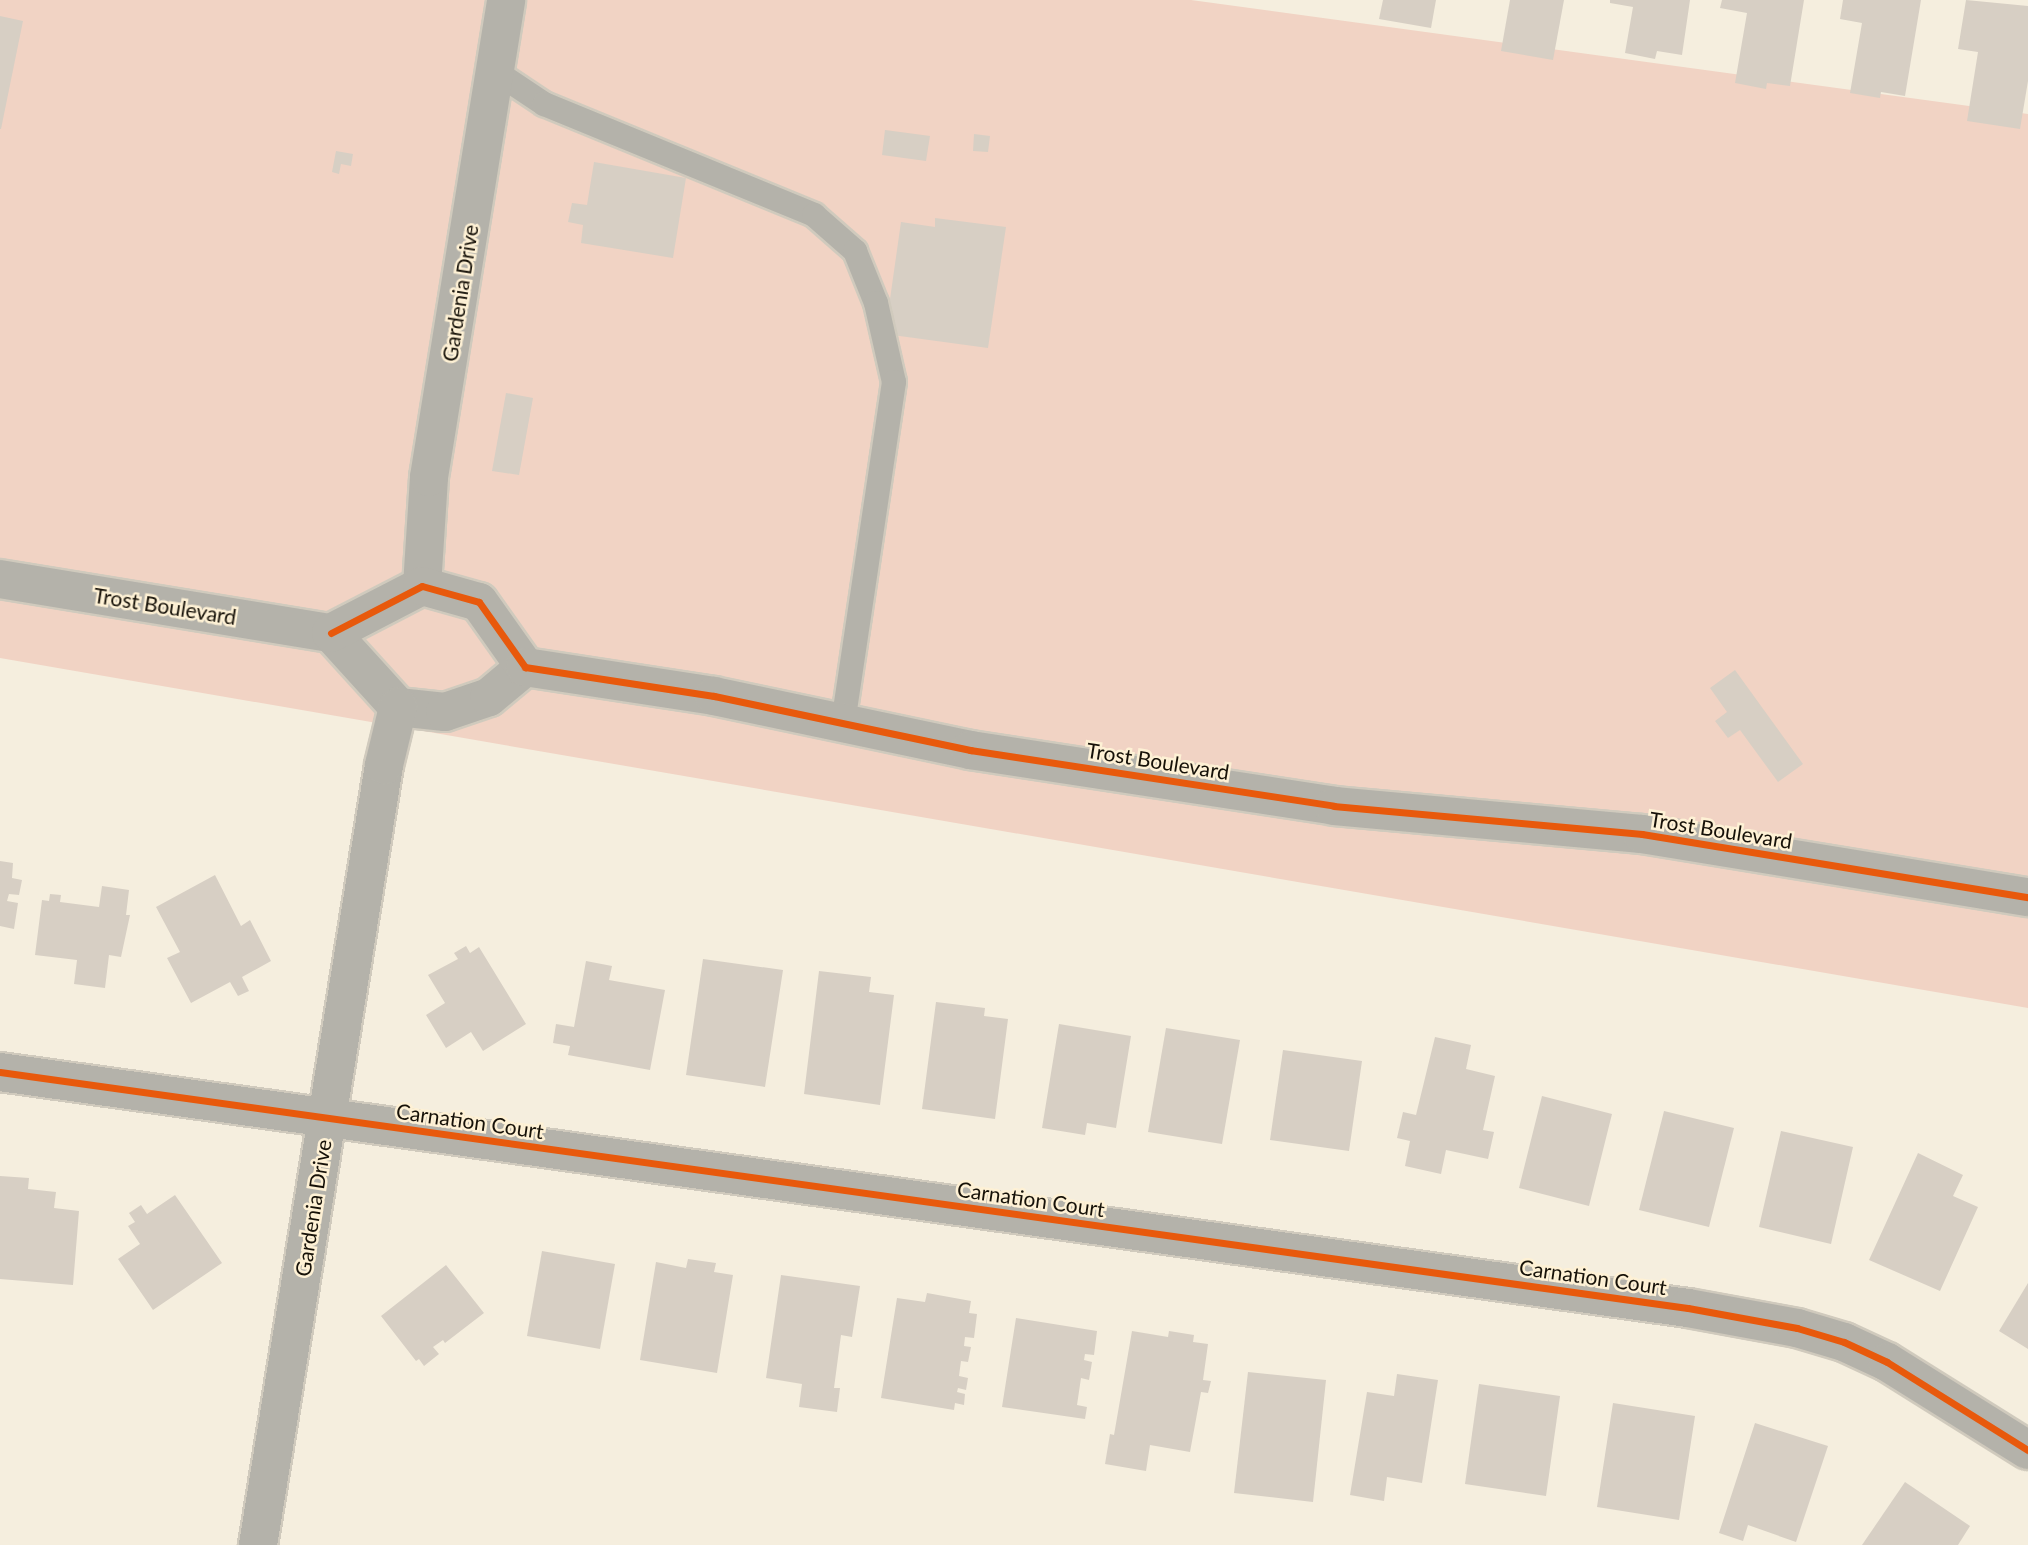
<!DOCTYPE html>
<style>
body{margin:0}
#map{position:relative;width:2028px;height:1545px;overflow:hidden;background:#f5eede;font-family:Lato,sans-serif}
div>[style]{position:absolute}
.green>*{inset:0;background:#f1d3c4}
.building>*{inset:0;background:#d7cfc4}
.roads{filter:drop-shadow(2px 0 #d0cabd) drop-shadow(-2px 0 #d0cabd) drop-shadow(0 2px #d0cabd) drop-shadow(0 -2px #d0cabd)}
.service>*{height:24px;margin:-12px;padding:0 12px;transform-origin:12px;border-radius:12px;background:#b4b2aa}
.minor>*{height:38px;margin:-19px;padding:0 19px;transform-origin:19px;border-radius:19px;background:#b4b2aa}
.cycleway>*{height:7px;margin:-3.5px;padding:0 3.5px;transform-origin:3.5px;border-radius:3.5px;background:#e8590c}
span{translate:-50% -50%;white-space:nowrap;text-align:center;line-height:1.15;-webkit-text-stroke:5px #fef1d5;paint-order:stroke}
.street-label{font-size:21px;color:#161108}
</style>
<div id="map">
<div class="green">
<div style="clip-path:polygon(0 0,1191px 0,2028px 114px,2028px 1008px,0 658px)"></div>
</div>
<div class="building">
<div style="clip-path:polygon(1383px 0,1436px 0,1431px 28px,1379px 19px)"></div>
<div style="clip-path:polygon(1510px 0,1564px 0,1553px 60px,1501px 51px)"></div>
<div style="clip-path:polygon(1610px 0,1690px 0,1682px 55px,1657px 51px,1655px 59px,1625px 53px,1633px 7px,1610px 3px)"></div>
<div style="clip-path:polygon(1722px 0,1804px 0,1790px 86px,1767px 83px,1766px 89px,1735px 83px,1747px 13px,1720px 8px)"></div>
<div style="clip-path:polygon(1843px 0,1921px 0,1905px 96px,1881px 92px,1880px 98px,1850px 93px,1862px 23px,1840px 19px)"></div>
<div style="clip-path:polygon(1966px 0,2028px 6px,2028px 81px,2020px 129px,1967px 121px,1978px 52px,1958px 49px)"></div>
<div style="clip-path:polygon(0 16px,23px 21px,1px 129px,0 129px)"></div>
<div style="clip-path:polygon(885px 130px,930px 136px,926px 161px,882px 155px)"></div>
<div style="clip-path:polygon(974px 134px,990px 136px,988px 152px,973px 151px)"></div>
<div style="clip-path:polygon(336px 151px,353px 154px,351px 166px,341px 164px,339px 174px,332px 172px)"></div>
<div style="clip-path:polygon(594px 162px,686px 178px,673px 258px,581px 243px,583px 225px,568px 222px,572px 203px,587px 205px)"></div>
<div style="clip-path:polygon(935px 218px,1006px 227px,988px 348px,885px 334px,901px 222px,935px 227px)"></div>
<div style="clip-path:polygon(506px 393px,533px 398px,519px 475px,492px 471px)"></div>
<div style="clip-path:polygon(1735px 670px,1803px 764px,1778px 782px,1740px 730px,1728px 738px,1715px 721px,1727px 712px,1710px 688px)"></div>
<div style="clip-path:polygon(0 861px,13px 863px,12px 878px,22px 880px,19px 895px,9px 894px,7px 901px,18px 903px,14px 929px,0 926px)"></div>
<div style="clip-path:polygon(215px 875px,241px 926px,250px 920px,271px 961px,242px 977px,249px 991px,238px 996px,230px 982px,191px 1003px,167px 958px,180px 952px,156px 907px)"></div>
<div style="clip-path:polygon(102px 886px,129px 890px,126px 915px,130px 915px,121px 957px,109px 955px,105px 988px,74px 984px,77px 960px,35px 955px,42px 900px,49px 901px,50px 894px,61px 895px,60px 902px,99px 907px)"></div>
<div style="clip-path:polygon(466px 946px,470px 953px,479px 947px,526px 1024px,483px 1051px,471px 1032px,446px 1048px,426px 1015px,445px 1003px,428px 975px,458px 959px,454px 953px)"></div>
<div style="clip-path:polygon(703px 959px,783px 970px,765px 1087px,686px 1075px)"></div>
<div style="clip-path:polygon(586px 961px,612px 966px,609px 980px,665px 990px,650px 1070px,568px 1055px,570px 1046px,553px 1043px,556px 1024px,574px 1027px)"></div>
<div style="clip-path:polygon(819px 971px,871px 977px,869px 992px,894px 995px,880px 1105px,804px 1094px)"></div>
<div style="clip-path:polygon(936px 1002px,985px 1008px,984px 1016px,1008px 1019px,995px 1119px,922px 1109px)"></div>
<div style="clip-path:polygon(1059px 1024px,1131px 1036px,1116px 1128px,1087px 1123px,1085px 1135px,1042px 1128px)"></div>
<div style="clip-path:polygon(1166px 1028px,1240px 1040px,1222px 1144px,1148px 1132px)"></div>
<div style="clip-path:polygon(1435px 1037px,1471px 1045px,1466px 1069px,1495px 1076px,1483px 1130px,1494px 1132px,1488px 1159px,1446px 1150px,1441px 1174px,1405px 1166px,1410px 1141px,1397px 1138px,1403px 1112px,1416px 1115px)"></div>
<div style="clip-path:polygon(1283px 1050px,1362px 1061px,1349px 1151px,1270px 1140px)"></div>
<div style="clip-path:polygon(1542px 1096px,1612px 1114px,1589px 1206px,1519px 1188px)"></div>
<div style="clip-path:polygon(1664px 1111px,1734px 1128px,1709px 1227px,1639px 1210px)"></div>
<div style="clip-path:polygon(1781px 1131px,1853px 1147px,1831px 1244px,1759px 1227px)"></div>
<div style="clip-path:polygon(1918px 1153px,1963px 1175px,1953px 1196px,1978px 1207px,1940px 1291px,1869px 1260px)"></div>
<div style="clip-path:polygon(0 1176px,29px 1178px,28px 1189px,56px 1192px,54px 1208px,79px 1211px,73px 1285px,0 1279px)"></div>
<div style="clip-path:polygon(175px 1195px,222px 1263px,153px 1310px,118px 1259px,140px 1244px,128px 1226px,135px 1222px,129px 1213px,141px 1205px,147px 1214px)"></div>
<div style="clip-path:polygon(542px 1251px,615px 1264px,600px 1349px,527px 1336px)"></div>
<div style="clip-path:polygon(688px 1259px,716px 1263px,714px 1272px,733px 1275px,717px 1373px,640px 1360px,656px 1262px,686px 1268px)"></div>
<div style="clip-path:polygon(446px 1265px,484px 1313px,445px 1343px,443px 1340px,433px 1347px,439px 1354px,424px 1366px,419px 1359px,416px 1361px,381px 1316px)"></div>
<div style="clip-path:polygon(781px 1275px,860px 1286px,852px 1337px,841px 1335px,834px 1388px,840px 1388px,837px 1412px,799px 1407px,802px 1384px,766px 1378px)"></div>
<div style="clip-path:polygon(2028px 1283px,2028px 1349px,1999px 1331px)"></div>
<div style="clip-path:polygon(927px 1293px,971px 1301px,969px 1313px,977px 1314px,974px 1338px,965px 1337px,964px 1346px,971px 1347px,968px 1362px,961px 1361px,959px 1376px,968px 1378px,966px 1390px,958px 1388px,957px 1392px,965px 1394px,964px 1405px,955px 1403px,954px 1410px,881px 1398px,897px 1298px,925px 1302px)"></div>
<div style="clip-path:polygon(1016px 1318px,1097px 1331px,1094px 1355px,1085px 1354px,1084px 1360px,1092px 1362px,1089px 1380px,1081px 1378px,1077px 1405px,1087px 1407px,1085px 1419px,1002px 1407px)"></div>
<div style="clip-path:polygon(1132px 1331px,1168px 1337px,1169px 1331px,1194px 1335px,1193px 1342px,1208px 1344px,1203px 1380px,1211px 1381px,1208px 1393px,1201px 1392px,1190px 1452px,1150px 1445px,1146px 1471px,1105px 1464px,1110px 1434px,1114px 1435px)"></div>
<div style="clip-path:polygon(1248px 1372px,1326px 1380px,1313px 1502px,1234px 1493px)"></div>
<div style="clip-path:polygon(1397px 1374px,1438px 1380px,1422px 1483px,1387px 1477px,1384px 1501px,1350px 1495px,1367px 1392px,1394px 1396px)"></div>
<div style="clip-path:polygon(1479px 1384px,1560px 1396px,1546px 1496px,1465px 1484px)"></div>
<div style="clip-path:polygon(1613px 1403px,1695px 1416px,1679px 1520px,1597px 1507px)"></div>
<div style="clip-path:polygon(1755px 1423px,1828px 1446px,1796px 1542px,1748px 1525px,1743px 1541px,1719px 1533px)"></div>
<div style="clip-path:polygon(1905px 1482px,1970px 1526px,1958px 1545px,1862px 1545px)"></div>
</div>
<div class="roads">
<div class="service">
<div style="left:496px;top:72px;width:58px;rotate:33.7deg"></div>
<div style="left:544px;top:104px;width:292px;rotate:22.3deg"></div>
<div style="left:814px;top:215px;width:55px;rotate:41.3deg"></div>
<div style="left:855px;top:251px;width:56px;rotate:68deg"></div>
<div style="left:876px;top:303px;width:81px;rotate:77.2deg"></div>
<div style="left:894px;top:382px;width:346px;rotate:98.5deg"></div>
</div>
<div class="minor">
<div style="left:0;top:579px;width:335px;rotate:9.3deg"></div>
<div style="left:331px;top:633px;width:100px;rotate:47.8deg"></div>
<div style="left:398px;top:707px;width:47px;rotate:6.1deg"></div>
<div style="left:445px;top:712px;width:46px;rotate:-18.8deg"></div>
<div style="left:489px;top:697px;width:47px;rotate:-39.8deg"></div>
<div style="left:422px;top:586px;width:109px;rotate:-86.3deg"></div>
<div style="left:429px;top:477px;width:483px;rotate:-80.8deg"></div>
<div style="left:331px;top:633px;width:102px;rotate:-27.3deg"></div>
<div style="left:422px;top:586px;width:59px;rotate:15.7deg"></div>
<div style="left:479px;top:602px;width:80px;rotate:54.7deg"></div>
<div style="left:525px;top:667px;width:191px;rotate:8.7deg"></div>
<div style="left:714px;top:696px;width:262px;rotate:11.9deg"></div>
<div style="left:970px;top:750px;width:368px;rotate:8.7deg"></div>
<div style="left:1334px;top:806px;width:309px;rotate:5.2deg"></div>
<div style="left:1642px;top:834px;width:391px;rotate:9.3deg"></div>
<div style="left:0;top:1072px;width:1704px;rotate:7.96deg"></div>
<div style="left:1688px;top:1308px;width:111px;rotate:10.4deg"></div>
<div style="left:1797px;top:1328px;width:49px;rotate:16.6deg"></div>
<div style="left:1844px;top:1342px;width:47px;rotate:24.9deg"></div>
<div style="left:1887px;top:1362px;width:166px;rotate:32deg"></div>
<div style="left:258px;top:1545px;width:790px;rotate:-80.82deg"></div>
<div style="left:384px;top:765px;width:60px;rotate:-76.4deg"></div>
</div>
</div>
<div class="cycleway">
<div style="left:331px;top:633px;width:102px;rotate:-27.3deg"></div>
<div style="left:422px;top:586px;width:59px;rotate:15.7deg"></div>
<div style="left:479px;top:602px;width:80px;rotate:54.7deg"></div>
<div style="left:525px;top:667px;width:191px;rotate:8.7deg"></div>
<div style="left:714px;top:696px;width:262px;rotate:11.9deg"></div>
<div style="left:970px;top:750px;width:368px;rotate:8.7deg"></div>
<div style="left:1334px;top:806px;width:309px;rotate:5.2deg"></div>
<div style="left:1642px;top:834px;width:391px;rotate:9.3deg"></div>
<div style="left:0;top:1072px;width:1704px;rotate:7.96deg"></div>
<div style="left:1688px;top:1308px;width:111px;rotate:10.4deg"></div>
<div style="left:1797px;top:1328px;width:49px;rotate:16.6deg"></div>
<div style="left:1844px;top:1342px;width:47px;rotate:24.9deg"></div>
<div style="left:1887px;top:1362px;width:166px;rotate:32deg"></div>
</div>
<div class="street-label">
<span style="left:460px;top:293px;rotate:-81deg">Gardenia Drive</span>
<span style="left:165px;top:606px;rotate:9deg">Trost Boulevard</span>
<span style="left:1158px;top:761px;rotate:9deg">Trost Boulevard</span>
<span style="left:1721px;top:830px;rotate:9deg">Trost Boulevard</span>
<span style="left:470px;top:1121px;rotate:8deg">Carnation Court</span>
<span style="left:1031px;top:1199px;rotate:8deg">Carnation Court</span>
<span style="left:313px;top:1208px;rotate:-81deg">Gardenia Drive</span>
<span style="left:1593px;top:1277px;rotate:8deg">Carnation Court</span>
</div>
</div>
